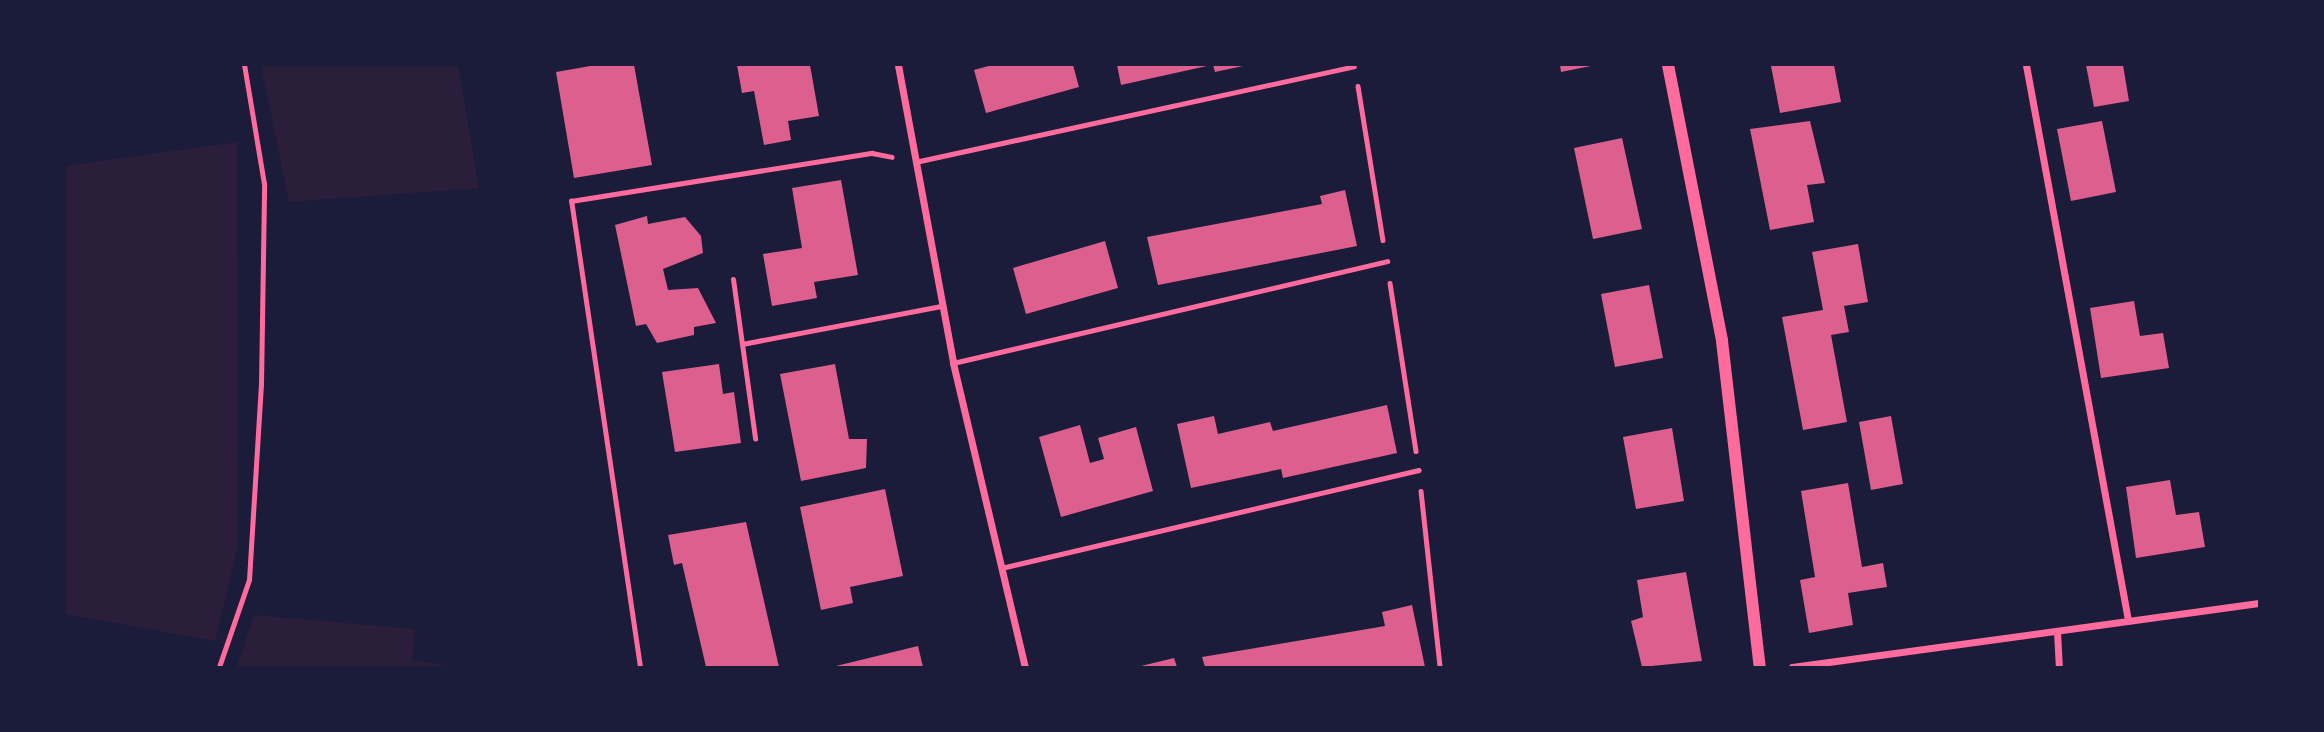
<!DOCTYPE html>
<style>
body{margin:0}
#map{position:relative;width:2324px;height:732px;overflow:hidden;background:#1b1b3a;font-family:"Zilla Slab",serif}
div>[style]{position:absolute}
.green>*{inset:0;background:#2a1e3b}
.building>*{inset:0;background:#dd5f8e}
.path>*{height:4.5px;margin:-2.25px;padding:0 2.25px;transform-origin:2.25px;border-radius:2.25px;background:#ff6b9d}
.service>*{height:5px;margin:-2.5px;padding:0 2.5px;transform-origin:2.5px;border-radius:2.5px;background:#ff6b9d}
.minor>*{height:7px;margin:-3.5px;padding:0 3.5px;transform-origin:3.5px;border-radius:3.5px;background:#ff6b9d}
.tertiary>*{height:12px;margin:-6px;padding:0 6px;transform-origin:6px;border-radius:6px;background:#ff6b9d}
span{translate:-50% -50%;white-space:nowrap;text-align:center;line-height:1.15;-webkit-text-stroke:6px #1b1b3a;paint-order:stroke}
.frame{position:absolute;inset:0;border:66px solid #1b1b3a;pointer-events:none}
</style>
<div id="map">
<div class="green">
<div style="clip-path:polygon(261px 65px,458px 65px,479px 188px,289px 202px)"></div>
<div style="clip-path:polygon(237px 142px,238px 546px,215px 641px,65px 614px,65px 166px)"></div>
<div style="clip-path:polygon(254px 615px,415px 629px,412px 660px,455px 667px,237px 667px)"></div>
</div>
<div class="building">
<div style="clip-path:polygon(596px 65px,634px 65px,652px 165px,574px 178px,556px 72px)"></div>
<div style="clip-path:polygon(737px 65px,810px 65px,819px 116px,788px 121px,791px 140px,764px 145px,754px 91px,742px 93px)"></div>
<div style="clip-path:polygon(992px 65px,1073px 65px,1079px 87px,986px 113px,974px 70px)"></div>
<div style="clip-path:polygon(1117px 65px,1207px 65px,1207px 66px,1121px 85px)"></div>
<div style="clip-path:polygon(1213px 65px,1243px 65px,1243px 66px,1215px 72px)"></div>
<div style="clip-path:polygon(1560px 65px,1591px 65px,1591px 66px,1561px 72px)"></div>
<div style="clip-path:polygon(1834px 65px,1841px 102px,1780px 113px,1771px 66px)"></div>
<div style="clip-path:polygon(2086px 65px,2123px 65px,2129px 101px,2094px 107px)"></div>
<div style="clip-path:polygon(1810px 121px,1825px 183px,1807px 185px,1814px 222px,1770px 230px,1750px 129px)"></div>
<div style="clip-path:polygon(2102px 121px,2116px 192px,2071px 201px,2057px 129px)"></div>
<div style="clip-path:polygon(1622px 138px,1642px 229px,1593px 239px,1574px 148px)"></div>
<div style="clip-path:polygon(841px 180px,858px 275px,814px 282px,817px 298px,772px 306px,763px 254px,802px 248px,792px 188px)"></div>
<div style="clip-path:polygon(1345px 190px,1357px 246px,1158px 285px,1147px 237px,1322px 204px,1320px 196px)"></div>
<div style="clip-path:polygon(647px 216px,648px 224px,685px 217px,701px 236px,703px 253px,663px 269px,668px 290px,698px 288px,716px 323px,694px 327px,694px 335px,657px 343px,646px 324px,636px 326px,615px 225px)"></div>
<div style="clip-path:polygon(1105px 241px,1118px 288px,1026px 314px,1013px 268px)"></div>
<div style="clip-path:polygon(1858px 244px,1868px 302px,1844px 306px,1849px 332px,1831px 335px,1847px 422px,1803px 430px,1782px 317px,1823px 310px,1812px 252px)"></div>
<div style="clip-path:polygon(1649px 285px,1663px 358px,1615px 367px,1601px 294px)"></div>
<div style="clip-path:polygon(2134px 301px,2140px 336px,2163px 333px,2169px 368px,2101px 378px,2090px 308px)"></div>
<div style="clip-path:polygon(719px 364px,723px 394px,734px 392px,741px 443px,675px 452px,662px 372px)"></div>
<div style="clip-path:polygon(835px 364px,849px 439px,867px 439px,866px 468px,801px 481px,780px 374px)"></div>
<div style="clip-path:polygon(1387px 405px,1397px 453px,1283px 478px,1281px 469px,1191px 488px,1177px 424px,1214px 416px,1218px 434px,1270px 422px,1273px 431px)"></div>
<div style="clip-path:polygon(1891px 416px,1903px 484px,1871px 490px,1859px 422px)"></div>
<div style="clip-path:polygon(1080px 425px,1090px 463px,1104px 459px,1098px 438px,1136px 427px,1153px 491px,1061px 517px,1039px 437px)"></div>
<div style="clip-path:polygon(1672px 428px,1684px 501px,1636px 509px,1623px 437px)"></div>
<div style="clip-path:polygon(2170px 480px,2176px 515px,2199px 512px,2205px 547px,2136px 558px,2126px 487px)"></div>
<div style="clip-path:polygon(1848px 483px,1862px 567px,1883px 563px,1887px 587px,1848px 593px,1853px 625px,1809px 633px,1800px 580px,1815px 577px,1801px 491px)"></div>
<div style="clip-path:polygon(885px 489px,903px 576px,850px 587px,853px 603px,821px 610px,800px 507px)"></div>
<div style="clip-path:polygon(746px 522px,779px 667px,706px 667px,682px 563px,674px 565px,668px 535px)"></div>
<div style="clip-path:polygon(1686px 572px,1702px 661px,1642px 667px,1631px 621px,1643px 617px,1637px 580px)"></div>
<div style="clip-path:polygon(1412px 605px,1425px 667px,1205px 667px,1202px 657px,1385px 626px,1382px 612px)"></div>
<div style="clip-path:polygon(918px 646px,923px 667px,836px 667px,836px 666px)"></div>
<div style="clip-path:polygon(1174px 658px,1177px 667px,1141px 667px,1141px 666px)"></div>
</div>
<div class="path">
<div style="left:1358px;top:86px;width:156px;rotate:80.8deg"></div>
<div style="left:1390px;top:283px;width:170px;rotate:81.2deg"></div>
<div style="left:1421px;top:491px;width:177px;rotate:83.8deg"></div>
<div style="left:219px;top:667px;width:92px;rotate:-71deg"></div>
<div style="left:249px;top:580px;width:195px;rotate:-86.5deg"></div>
<div style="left:261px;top:385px;width:201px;rotate:-89.1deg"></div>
<div style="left:264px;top:184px;width:121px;rotate:-99.5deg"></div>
<div style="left:640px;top:667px;width:471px;rotate:-98.4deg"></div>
<div style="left:571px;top:201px;width:305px;rotate:-9.1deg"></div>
<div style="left:872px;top:153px;width:20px;rotate:11deg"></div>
</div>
<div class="service">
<div style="left:915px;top:162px;width:449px;rotate:-12.3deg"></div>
<div style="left:733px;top:279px;width:161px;rotate:82.1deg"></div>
<div style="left:742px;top:344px;width:204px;rotate:-10.8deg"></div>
<div style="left:953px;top:363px;width:446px;rotate:-13.2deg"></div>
<div style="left:1001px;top:568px;width:429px;rotate:-13.2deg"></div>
</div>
<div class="minor">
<div style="left:898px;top:65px;width:303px;rotate:79.5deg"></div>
<div style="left:953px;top:363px;width:312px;rotate:76.7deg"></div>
<div style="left:2026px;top:65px;width:564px;rotate:79.59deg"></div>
<div style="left:2057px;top:631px;width:36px;rotate:87deg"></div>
<div style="left:1792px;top:667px;width:471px;rotate:-7.8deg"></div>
</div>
<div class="tertiary">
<div style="left:1668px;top:65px;width:281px;rotate:78.9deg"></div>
<div style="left:1722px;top:341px;width:328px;rotate:83.4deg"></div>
</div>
<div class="frame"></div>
</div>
